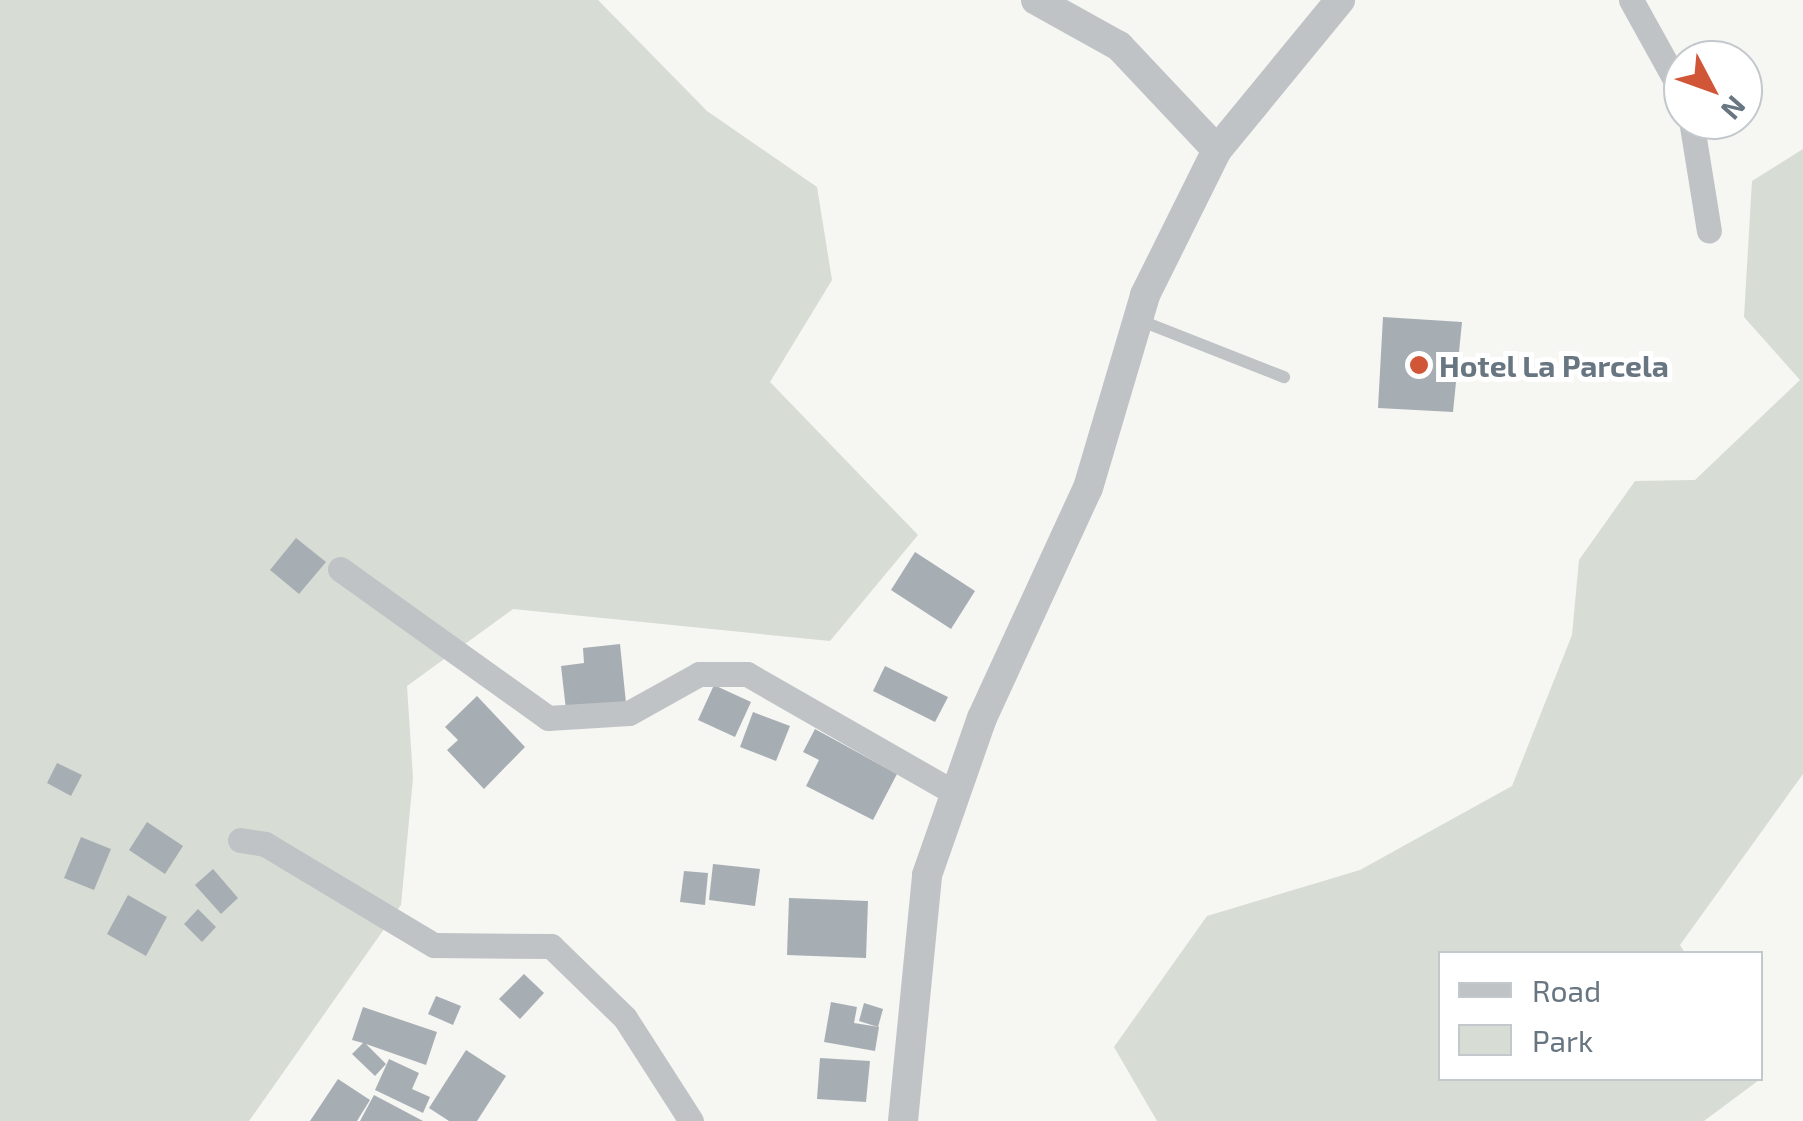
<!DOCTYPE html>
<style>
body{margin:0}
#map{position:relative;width:1803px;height:1121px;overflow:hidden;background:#f6f6f3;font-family:"Exo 2",sans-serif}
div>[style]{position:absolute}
.green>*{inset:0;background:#d7dcd4}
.building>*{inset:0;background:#a7aeb3}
.service>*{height:12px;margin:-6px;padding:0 6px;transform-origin:6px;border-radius:6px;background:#bfc3c6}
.minor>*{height:25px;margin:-12.5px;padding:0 12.5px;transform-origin:12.5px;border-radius:12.5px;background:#bfc3c6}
.tertiary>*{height:30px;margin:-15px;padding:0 15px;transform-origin:15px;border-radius:15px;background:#bfc3c6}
.dots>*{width:28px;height:28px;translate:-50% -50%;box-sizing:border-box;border:5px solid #fff;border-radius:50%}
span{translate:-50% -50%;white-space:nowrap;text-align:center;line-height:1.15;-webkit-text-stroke:10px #fff;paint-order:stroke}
.poi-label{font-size:30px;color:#687681;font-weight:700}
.left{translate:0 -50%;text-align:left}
.legend{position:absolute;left:1438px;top:951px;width:325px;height:130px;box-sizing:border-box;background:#fff;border:2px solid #c3c8cd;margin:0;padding:12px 18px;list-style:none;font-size:30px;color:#687681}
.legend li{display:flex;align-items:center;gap:20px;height:50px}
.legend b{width:50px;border:2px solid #c3c8cd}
.north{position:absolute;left:1663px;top:40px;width:100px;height:100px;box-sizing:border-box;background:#fff;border:2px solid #c3c8cd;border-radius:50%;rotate:131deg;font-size:28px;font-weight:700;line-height:40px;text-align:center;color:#687681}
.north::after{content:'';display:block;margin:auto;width:35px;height:45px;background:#d15637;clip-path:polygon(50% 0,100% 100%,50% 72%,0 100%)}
</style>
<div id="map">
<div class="green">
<div style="clip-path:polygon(0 0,598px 0,707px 111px,817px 187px,832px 280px,770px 382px,918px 535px,830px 641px,513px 609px,407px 686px,413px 778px,401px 905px,249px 1121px,0 1121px)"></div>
<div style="clip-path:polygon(1803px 149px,1803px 774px,1680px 945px,1685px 953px,1440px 954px,1440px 1078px,1759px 1080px,1704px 1121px,1157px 1121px,1114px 1047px,1207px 916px,1360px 870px,1512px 786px,1572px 635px,1579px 560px,1635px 481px,1695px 480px,1800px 380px,1744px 317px,1752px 181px)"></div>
</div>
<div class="building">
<div style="clip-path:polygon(1383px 317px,1462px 322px,1453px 412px,1378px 408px)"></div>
<div style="clip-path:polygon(296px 538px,326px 562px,299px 594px,270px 570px)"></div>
<div style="clip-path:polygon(915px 552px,975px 591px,951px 629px,891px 590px)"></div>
<div style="clip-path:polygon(620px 644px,626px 703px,566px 710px,561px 666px,584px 663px,583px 648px)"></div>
<div style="clip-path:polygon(885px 666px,948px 697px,935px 722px,873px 691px)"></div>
<div style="clip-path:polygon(714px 685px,751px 702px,735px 737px,698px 720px)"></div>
<div style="clip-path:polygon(477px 696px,525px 747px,484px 789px,447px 750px,458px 740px,445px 727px)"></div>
<div style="clip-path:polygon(753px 712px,790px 726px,776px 761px,740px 747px)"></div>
<div style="clip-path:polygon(815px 729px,897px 774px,873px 820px,806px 786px,819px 760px,803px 752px)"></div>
<div style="clip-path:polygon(57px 763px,82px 775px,71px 796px,47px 783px)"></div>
<div style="clip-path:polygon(147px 822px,183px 846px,165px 874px,129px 850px)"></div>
<div style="clip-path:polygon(81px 837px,111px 849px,94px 890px,64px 878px)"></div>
<div style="clip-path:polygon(713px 864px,760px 869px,755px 906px,709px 900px)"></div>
<div style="clip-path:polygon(213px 869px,238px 898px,221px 914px,195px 885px)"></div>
<div style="clip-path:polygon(684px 871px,708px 873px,705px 905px,680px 902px)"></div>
<div style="clip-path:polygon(128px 895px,167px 917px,146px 956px,107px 934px)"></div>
<div style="clip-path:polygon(789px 898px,868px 901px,866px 958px,787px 955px)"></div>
<div style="clip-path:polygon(198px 909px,216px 927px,202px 942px,184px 924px)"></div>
<div style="clip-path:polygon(524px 974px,544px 993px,520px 1019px,499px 999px)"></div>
<div style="clip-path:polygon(436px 996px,461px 1006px,453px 1025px,428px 1014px)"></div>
<div style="clip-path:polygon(831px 1002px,857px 1007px,854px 1023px,879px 1027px,875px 1051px,824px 1042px)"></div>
<div style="clip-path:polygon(864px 1003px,883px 1009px,878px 1027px,859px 1021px)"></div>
<div style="clip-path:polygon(363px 1007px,437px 1032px,426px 1065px,366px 1044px,386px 1064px,375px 1076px,352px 1054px,363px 1043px,352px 1040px)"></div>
<div style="clip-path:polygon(466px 1050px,506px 1076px,477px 1121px,449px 1121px,429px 1108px)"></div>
<div style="clip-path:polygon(820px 1058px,870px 1061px,866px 1102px,817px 1099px)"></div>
<div style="clip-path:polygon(389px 1059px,419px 1073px,412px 1089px,430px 1097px,423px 1113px,375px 1090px)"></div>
<div style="clip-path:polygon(338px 1079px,370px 1100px,357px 1121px,310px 1121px)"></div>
<div style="clip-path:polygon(374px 1095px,423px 1121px,360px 1121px)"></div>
</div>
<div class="service">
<div style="left:1139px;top:320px;width:156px;rotate:21.5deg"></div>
</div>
<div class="minor">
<div style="left:1631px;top:0;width:107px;rotate:61deg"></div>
<div style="left:1691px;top:120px;width:112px;rotate:80.8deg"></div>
<div style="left:340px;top:569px;width:256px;rotate:35.6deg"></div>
<div style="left:548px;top:718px;width:81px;rotate:-3.5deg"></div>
<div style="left:629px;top:713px;width:80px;rotate:-29.1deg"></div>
<div style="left:699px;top:674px;width:48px"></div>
<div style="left:747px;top:674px;width:240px;rotate:29.8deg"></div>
<div style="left:240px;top:840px;width:25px;rotate:9deg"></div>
<div style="left:265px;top:844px;width:197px;rotate:30.9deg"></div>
<div style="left:434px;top:945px;width:117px;rotate:0.5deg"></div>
<div style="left:551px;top:946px;width:103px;rotate:44.2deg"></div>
<div style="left:625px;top:1018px;width:122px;rotate:57.3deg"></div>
</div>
<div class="tertiary">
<div style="left:1036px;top:0;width:95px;rotate:29deg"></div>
<div style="left:1119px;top:46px;width:143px;rotate:46.7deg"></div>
<div style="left:903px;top:1121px;width:247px;rotate:-84.4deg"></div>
<div style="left:927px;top:875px;width:166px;rotate:-70.7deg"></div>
<div style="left:982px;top:718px;width:253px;rotate:-65.3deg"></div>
<div style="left:1088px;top:488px;width:201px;rotate:-73.5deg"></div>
<div style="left:1145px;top:295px;width:162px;rotate:-63.6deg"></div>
<div style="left:1217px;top:150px;width:194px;rotate:-50.6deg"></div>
</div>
<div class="dots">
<div style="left:1419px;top:365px;background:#d15637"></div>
</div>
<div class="poi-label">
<span class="left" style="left:1439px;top:365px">Hotel La Parcela</span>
</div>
<ul class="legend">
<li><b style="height:12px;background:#bfc3c6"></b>Road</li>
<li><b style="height:28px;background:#d7dcd4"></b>Park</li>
</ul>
<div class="north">N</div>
</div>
